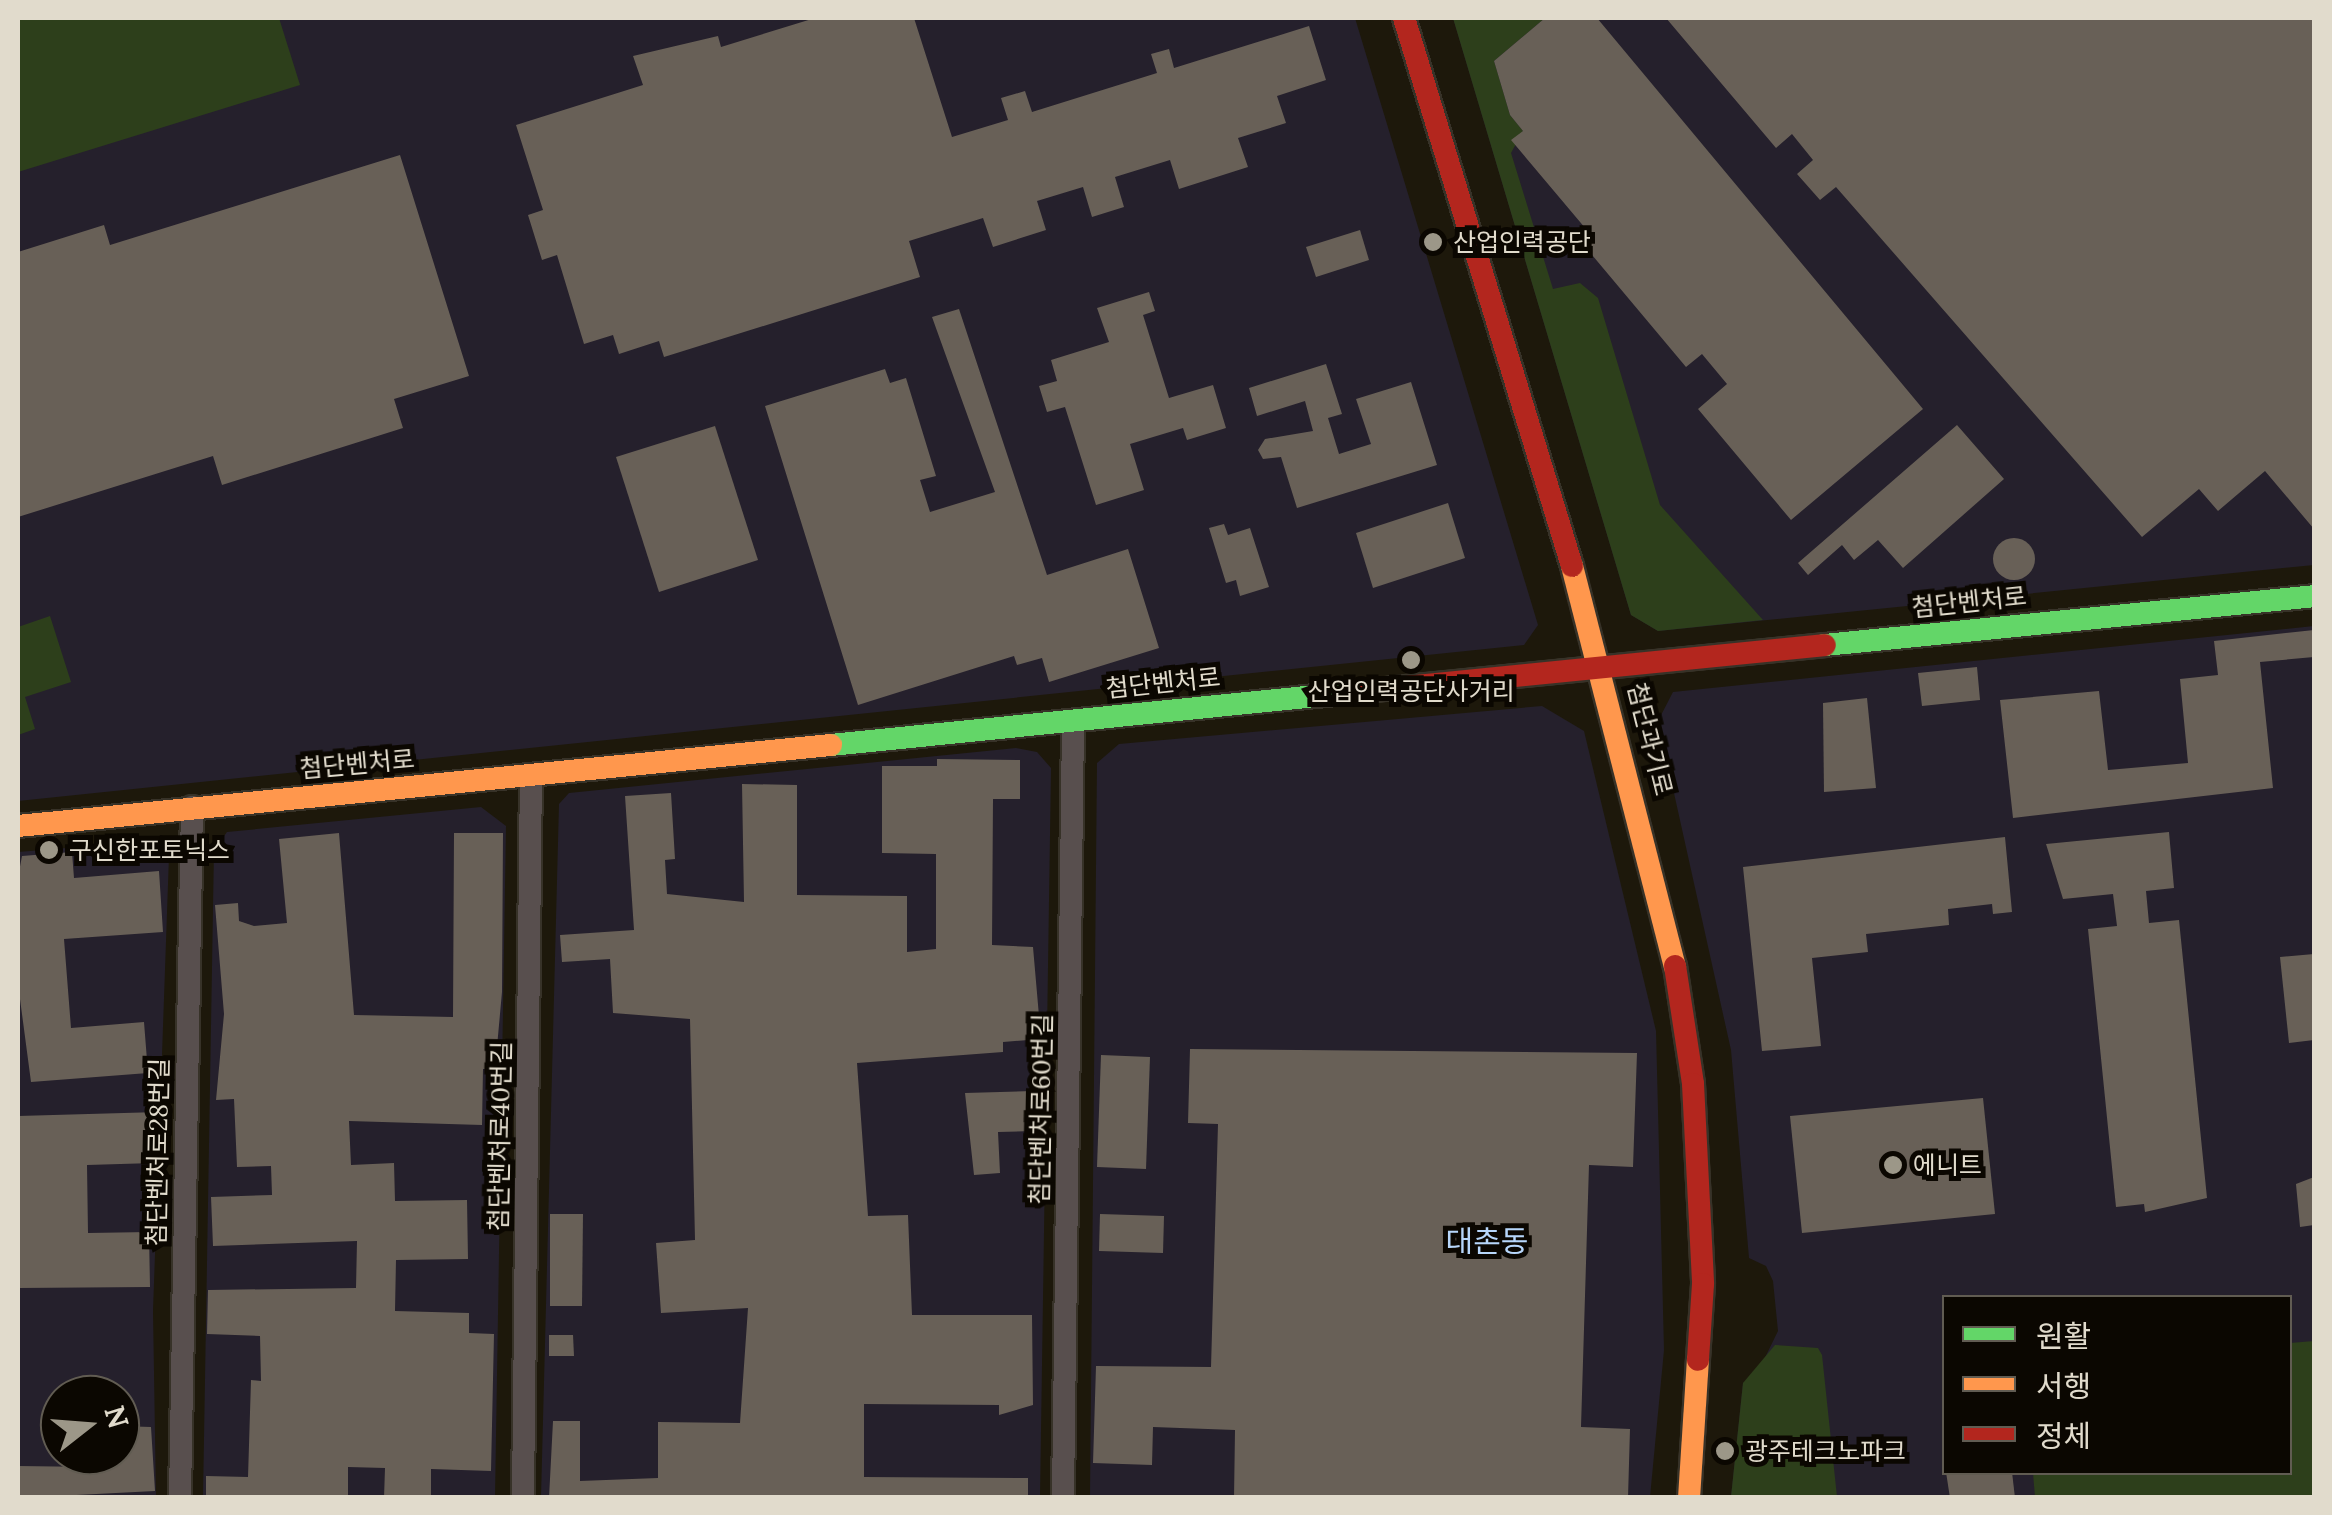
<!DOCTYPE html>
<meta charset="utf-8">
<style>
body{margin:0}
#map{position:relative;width:2332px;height:1515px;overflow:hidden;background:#1d180b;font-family:Lora,"Noto Sans KR",serif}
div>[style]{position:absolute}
.industrial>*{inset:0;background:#25202c}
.green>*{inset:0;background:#2d3f1b}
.building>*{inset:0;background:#686057}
.round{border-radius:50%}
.roads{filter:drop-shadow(2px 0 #373228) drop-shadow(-2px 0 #373228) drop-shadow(0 2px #373228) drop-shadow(0 -2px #373228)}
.street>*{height:22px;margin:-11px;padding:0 11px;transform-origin:11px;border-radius:11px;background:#584f4e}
.fast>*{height:22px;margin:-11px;padding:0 11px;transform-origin:11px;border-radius:11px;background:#63d668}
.slow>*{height:22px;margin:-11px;padding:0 11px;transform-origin:11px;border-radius:11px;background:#ff974d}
.jam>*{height:22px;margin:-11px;padding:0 11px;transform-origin:11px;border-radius:11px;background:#b3261e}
.dots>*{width:28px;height:28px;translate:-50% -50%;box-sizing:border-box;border:5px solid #0b0701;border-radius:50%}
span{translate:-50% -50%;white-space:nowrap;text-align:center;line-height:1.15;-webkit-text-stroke:10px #0b0701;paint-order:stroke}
.poi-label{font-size:25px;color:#e1dbcc}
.left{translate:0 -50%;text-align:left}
.street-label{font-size:25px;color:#e1dbcc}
.quarter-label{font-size:30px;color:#b7d6fa}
.frame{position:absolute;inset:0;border:20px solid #e1dbcc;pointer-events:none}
.legend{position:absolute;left:1942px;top:1295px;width:350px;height:180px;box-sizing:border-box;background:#0b0701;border:2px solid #615c52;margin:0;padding:12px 18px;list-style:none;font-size:30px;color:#e1dbcc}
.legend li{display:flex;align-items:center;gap:20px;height:50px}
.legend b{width:50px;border:2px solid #615c52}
.north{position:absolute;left:40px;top:1375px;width:100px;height:100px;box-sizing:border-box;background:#0b0701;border:2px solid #615c52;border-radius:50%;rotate:73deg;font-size:28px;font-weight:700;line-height:40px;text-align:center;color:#e1dbcc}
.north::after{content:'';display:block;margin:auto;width:35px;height:45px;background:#9c9788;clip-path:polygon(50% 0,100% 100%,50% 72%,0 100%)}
</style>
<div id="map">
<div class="industrial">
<div style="clip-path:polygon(18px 18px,1355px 18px,1538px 625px,1524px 645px,18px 801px)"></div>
<div style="clip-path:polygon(1453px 18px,2314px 18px,2314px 565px,1658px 631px,1631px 615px)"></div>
<div style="clip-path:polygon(evenodd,2314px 626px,2314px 1497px,1731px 1497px,1743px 1383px,1756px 1376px,1778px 1331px,1773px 1281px,1766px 1266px,1749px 1258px,1731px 1050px,1658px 721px,1673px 692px,2314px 626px,1944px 1298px,2290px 1298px,2290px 1472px,1944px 1472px,1944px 1298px)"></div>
<div style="clip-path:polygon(1542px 706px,1584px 731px,1656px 1031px,1664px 1350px,1650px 1497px,1090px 1498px,1097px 763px,1119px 744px)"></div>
<div style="clip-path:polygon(1016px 748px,1037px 752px,1051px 768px,1040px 1497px,541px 1498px,559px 804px,569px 793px)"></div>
<div style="clip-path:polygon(481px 807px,506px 826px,495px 1497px,203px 1498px,214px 850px,227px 832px)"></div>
<div style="clip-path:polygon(evenodd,153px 841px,169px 856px,153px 1311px,156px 1497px,18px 1498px,18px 852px,153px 841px,60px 1395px,120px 1395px,120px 1455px,60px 1455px,60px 1395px)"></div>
</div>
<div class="green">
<div style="clip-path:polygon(18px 18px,279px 18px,300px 85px,18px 172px)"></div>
<div style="clip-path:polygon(1453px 18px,1545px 18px,1494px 61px,1510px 115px,1523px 131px,1511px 153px,1553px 289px,1580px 283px,1598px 298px,1660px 505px,1763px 620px,1658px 631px,1631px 615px)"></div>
<div style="clip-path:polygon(50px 616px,71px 682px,25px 697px,35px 729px,18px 735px,18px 627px)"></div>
<div style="clip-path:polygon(2314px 1341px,2314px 1497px,2035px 1497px,2033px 1473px,2290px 1472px,2290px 1343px)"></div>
<div style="clip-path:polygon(1775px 1345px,1818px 1348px,1822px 1355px,1837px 1497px,1731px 1497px,1743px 1383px)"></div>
</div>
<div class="building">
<div style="clip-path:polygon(815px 18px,914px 18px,952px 137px,1008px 120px,1001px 98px,1025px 91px,1032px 112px,1157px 73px,1151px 54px,1169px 49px,1174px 68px,1309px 26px,1326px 80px,1277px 96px,1286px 123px,1238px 138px,1248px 167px,1179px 189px,1170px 160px,1115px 177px,1124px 207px,1092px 217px,1083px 187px,1037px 201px,1046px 230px,993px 247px,983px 218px,909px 241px,920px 277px,664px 357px,659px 341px,619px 354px,613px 335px,584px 344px,557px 255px,542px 260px,528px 215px,543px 210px,516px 125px,643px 85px,633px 56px,718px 36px,721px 47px)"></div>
<div style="clip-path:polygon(1545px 18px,1597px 18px,1923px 409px,1791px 520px,1698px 409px,1727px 384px,1702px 354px,1686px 367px,1582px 243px,1591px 235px,1511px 140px,1523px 131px,1510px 115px,1494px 61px)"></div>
<div style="clip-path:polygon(1666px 18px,2314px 18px,2314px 529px,2265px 471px,2218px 511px,2199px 489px,2142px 537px,1836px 187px,1820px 200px,1797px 174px,1813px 160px,1792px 134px,1776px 148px)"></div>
<div style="clip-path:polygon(400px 155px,469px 376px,394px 399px,403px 428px,222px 485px,213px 456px,18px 517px,18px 252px,104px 225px,110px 245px)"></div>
<div style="clip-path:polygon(1360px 230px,1369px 260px,1316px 277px,1306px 247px)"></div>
<div style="clip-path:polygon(1149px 292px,1155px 311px,1143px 315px,1169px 398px,1213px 385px,1226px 428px,1187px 440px,1183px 428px,1130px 444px,1144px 490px,1096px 505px,1065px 407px,1047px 412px,1039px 386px,1057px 381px,1051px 360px,1109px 342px,1097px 308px)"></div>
<div style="clip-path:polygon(959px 309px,1047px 575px,1128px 549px,1159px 648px,1049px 682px,1042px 658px,1017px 665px,1014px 656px,858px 705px,765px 406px,885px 369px,890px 383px,906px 378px,936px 476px,920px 480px,930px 512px,995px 492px,932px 317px)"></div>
<div style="clip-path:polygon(1326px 364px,1342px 414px,1328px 418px,1339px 454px,1371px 444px,1356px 399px,1411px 382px,1437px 465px,1297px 508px,1281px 457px,1263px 459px,1258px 450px,1265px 439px,1313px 431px,1305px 401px,1257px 416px,1249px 388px)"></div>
<div style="clip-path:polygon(1957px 425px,2004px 479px,1903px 568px,1878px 540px,1854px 560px,1842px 545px,1808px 575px,1798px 563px)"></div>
<div style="clip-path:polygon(715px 426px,758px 560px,659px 592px,616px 457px)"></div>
<div style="clip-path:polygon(1448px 503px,1465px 558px,1373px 588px,1356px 533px)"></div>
<div style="clip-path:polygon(1224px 524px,1228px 535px,1250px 528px,1269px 587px,1240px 596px,1236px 580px,1226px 583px,1209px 528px)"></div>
<div class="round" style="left:1993px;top:538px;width:42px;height:42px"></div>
<div style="clip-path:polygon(2314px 630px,2314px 657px,2260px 662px,2273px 788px,2013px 818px,2000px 700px,2099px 691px,2108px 770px,2188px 763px,2180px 679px,2218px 675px,2214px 641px)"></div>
<div style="clip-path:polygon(1977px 667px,1980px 700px,1922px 706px,1918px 673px)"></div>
<div style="clip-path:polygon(1867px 698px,1876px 788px,1824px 792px,1823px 703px)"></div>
<div style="clip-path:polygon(937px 759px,1020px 760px,1020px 799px,993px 799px,992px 945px,1033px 947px,1041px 1039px,1003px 1042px,1003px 1052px,857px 1063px,868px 1216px,908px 1215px,912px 1315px,1032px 1315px,1033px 1405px,999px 1415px,999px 1405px,864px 1404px,864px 1477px,1028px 1478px,1028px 1498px,549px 1498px,553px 1421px,580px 1421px,580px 1481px,658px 1478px,658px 1422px,740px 1423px,748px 1308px,661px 1313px,656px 1243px,695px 1240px,690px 1019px,613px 1013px,610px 959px,562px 962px,560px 935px,634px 930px,625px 796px,671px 793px,675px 859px,665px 860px,667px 894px,744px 902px,742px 784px,797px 785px,797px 895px,907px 896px,907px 952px,936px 949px,936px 854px,882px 853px,882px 766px,937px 766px)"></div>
<div style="clip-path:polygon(2169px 832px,2174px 888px,2146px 891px,2149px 923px,2179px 920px,2207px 1198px,2145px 1212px,2144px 1204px,2116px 1207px,2088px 929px,2117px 926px,2113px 894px,2063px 899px,2046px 844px)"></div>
<div style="clip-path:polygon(339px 833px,354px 1015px,453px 1017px,454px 833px,503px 833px,502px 992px,495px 1069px,483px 1069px,482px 1125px,349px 1121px,351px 1165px,394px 1163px,395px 1201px,467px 1200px,468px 1259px,396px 1260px,395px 1311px,469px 1313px,469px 1333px,494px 1334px,491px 1471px,431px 1469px,431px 1498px,384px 1498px,385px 1468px,348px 1467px,348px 1498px,206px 1498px,206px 1476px,248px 1477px,251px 1380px,261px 1381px,260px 1336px,207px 1334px,208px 1290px,356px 1288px,357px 1241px,213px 1246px,211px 1197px,272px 1195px,271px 1166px,237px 1167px,234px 1099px,216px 1100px,224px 1014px,215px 905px,238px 903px,239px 921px,254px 926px,287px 923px,279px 839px)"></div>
<div style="clip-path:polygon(2005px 837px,2012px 912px,1993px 914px,1992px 904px,1948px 909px,1949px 925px,1866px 934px,1868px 952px,1812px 958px,1821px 1046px,1762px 1051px,1743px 867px)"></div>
<div style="clip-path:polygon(72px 852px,74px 878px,159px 871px,163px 932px,64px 939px,71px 1028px,144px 1022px,148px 1073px,31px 1082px,18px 984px,18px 877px,22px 856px)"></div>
<div style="clip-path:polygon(2314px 954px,2314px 1040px,2289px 1043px,2280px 957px)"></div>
<div style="clip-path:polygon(1190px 1049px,1637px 1053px,1633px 1167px,1589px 1165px,1581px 1427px,1630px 1429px,1628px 1498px,1234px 1498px,1235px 1430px,1153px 1427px,1152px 1465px,1093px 1463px,1096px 1366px,1211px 1367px,1218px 1124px,1188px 1123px)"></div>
<div style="clip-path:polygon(1101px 1055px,1150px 1057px,1146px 1169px,1097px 1167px)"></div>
<div style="clip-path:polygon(1033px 1091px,1034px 1131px,998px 1132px,1000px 1173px,974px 1175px,965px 1093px)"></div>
<div style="clip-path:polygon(1983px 1098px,1995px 1214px,1802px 1233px,1790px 1116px)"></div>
<div style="clip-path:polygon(159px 1112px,154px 1163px,87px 1165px,88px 1233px,149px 1232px,150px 1287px,18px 1288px,18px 1116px)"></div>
<div style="clip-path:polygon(2314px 1177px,2314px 1225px,2300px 1227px,2296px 1184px)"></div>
<div style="clip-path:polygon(550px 1214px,583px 1214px,582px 1306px,550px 1306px)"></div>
<div style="clip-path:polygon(1100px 1214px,1164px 1216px,1163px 1253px,1099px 1251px)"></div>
<div style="clip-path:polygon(549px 1335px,573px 1335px,574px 1356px,549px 1356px)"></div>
<div style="clip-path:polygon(120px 1426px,151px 1427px,155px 1491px,18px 1498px,18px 1466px,94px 1467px,94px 1455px,120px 1455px)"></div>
<div style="clip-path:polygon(1946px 1472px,2012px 1472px,2015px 1498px,1950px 1498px)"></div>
</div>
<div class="roads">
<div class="street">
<div style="left:180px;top:1498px;width:691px;rotate:-89.01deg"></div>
<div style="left:523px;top:1498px;width:723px;rotate:-89.37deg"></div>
<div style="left:1063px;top:1498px;width:777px;rotate:-89.26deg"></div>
</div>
<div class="fast">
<div style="left:1825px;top:645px;width:491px;rotate:-5.7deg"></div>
<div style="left:831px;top:745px;width:537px;rotate:-5.77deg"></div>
</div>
<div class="slow">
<div style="left:1572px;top:566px;width:413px;rotate:75.6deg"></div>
<div style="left:18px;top:826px;width:817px;rotate:-5.69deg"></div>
<div style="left:1689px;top:1498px;width:138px;rotate:-86.3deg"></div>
</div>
<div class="jam">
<div style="left:1404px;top:18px;width:573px;rotate:72.96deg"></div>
<div style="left:1365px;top:691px;width:462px;rotate:-5.7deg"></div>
<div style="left:1675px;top:966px;width:119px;rotate:81.3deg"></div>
<div style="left:1693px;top:1084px;width:200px;rotate:87.1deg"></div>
<div style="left:1703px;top:1284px;width:76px;rotate:93.8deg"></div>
</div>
</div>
<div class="dots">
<div style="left:1433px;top:242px;background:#9c9788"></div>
<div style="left:1411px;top:660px;background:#9c9788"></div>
<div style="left:49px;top:850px;background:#9c9788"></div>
<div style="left:1893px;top:1165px;background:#9c9788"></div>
<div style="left:1725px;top:1451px;background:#9c9788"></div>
</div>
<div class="poi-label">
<span class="left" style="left:1453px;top:242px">산업인력공단</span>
<span style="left:1411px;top:691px">산업인력공단사거리</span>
<span class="left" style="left:69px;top:850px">구신한포토닉스</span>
<span class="left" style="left:1913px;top:1165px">에니트</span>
<span class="left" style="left:1745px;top:1451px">광주테크노파크</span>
</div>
<div class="street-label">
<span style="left:1969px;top:602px;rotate:-6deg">첨단벤처로</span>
<span style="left:1163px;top:683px;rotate:-6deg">첨단벤처로</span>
<span style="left:1650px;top:739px;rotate:76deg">첨단과기로</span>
<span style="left:357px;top:764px;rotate:-5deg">첨단벤처로</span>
<span style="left:1041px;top:1109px;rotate:-89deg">첨단벤처로60번길</span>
<span style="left:500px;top:1136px;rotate:-89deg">첨단벤처로40번길</span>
<span style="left:158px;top:1152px;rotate:-89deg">첨단벤처로28번길</span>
</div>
<div class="quarter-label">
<span style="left:1487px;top:1241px">대촌동</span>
</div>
<div class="frame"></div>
<ul class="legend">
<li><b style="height:12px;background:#63d668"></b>원활</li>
<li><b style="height:12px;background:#ff974d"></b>서행</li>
<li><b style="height:12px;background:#b3261e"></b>정체</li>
</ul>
<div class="north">N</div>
</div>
